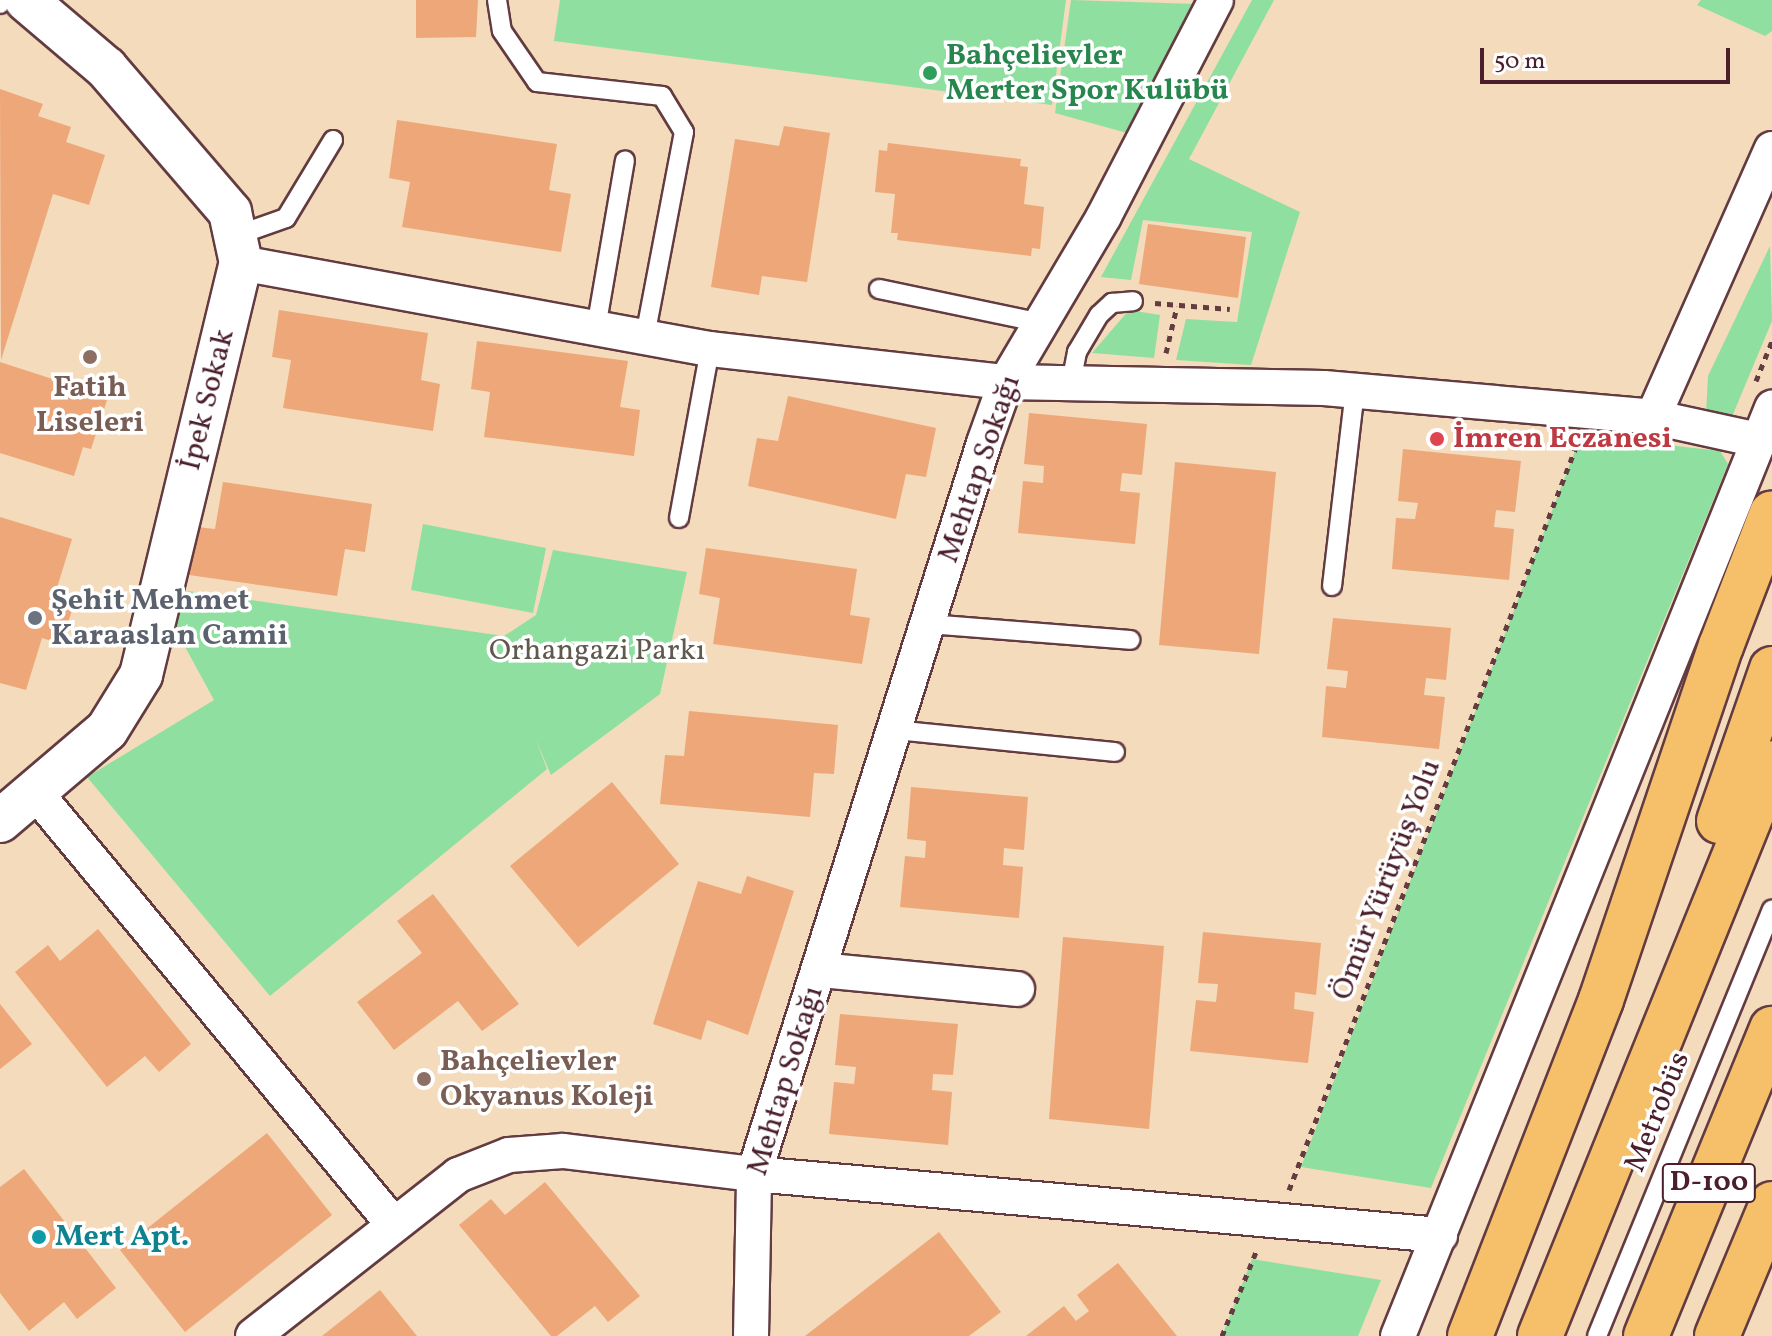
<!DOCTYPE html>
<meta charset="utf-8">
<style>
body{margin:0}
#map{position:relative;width:1772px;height:1336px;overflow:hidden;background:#f3dbbb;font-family:Vollkorn,serif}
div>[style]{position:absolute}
.green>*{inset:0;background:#8fe0a0}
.building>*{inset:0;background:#eea779}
.path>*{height:5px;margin-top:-2.5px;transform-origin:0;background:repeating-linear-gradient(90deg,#633b41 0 6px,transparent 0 12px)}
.roads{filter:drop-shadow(2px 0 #633b41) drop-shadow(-2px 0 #633b41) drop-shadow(0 2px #633b41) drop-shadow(0 -2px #633b41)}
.service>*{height:18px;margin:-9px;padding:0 9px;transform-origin:9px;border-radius:9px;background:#fff}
.minor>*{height:34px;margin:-17px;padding:0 17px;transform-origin:17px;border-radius:17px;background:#fff}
.tertiary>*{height:42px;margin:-21px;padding:0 21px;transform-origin:21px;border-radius:21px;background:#fff}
.primary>*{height:44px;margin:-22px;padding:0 22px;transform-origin:22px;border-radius:22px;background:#f6c06b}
.trunk>*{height:44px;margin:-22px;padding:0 22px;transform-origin:22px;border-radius:22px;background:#f6c06b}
.dots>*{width:22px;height:22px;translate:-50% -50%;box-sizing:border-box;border:4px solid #fff;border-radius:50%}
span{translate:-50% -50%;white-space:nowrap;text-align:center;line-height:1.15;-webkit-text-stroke:7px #fff;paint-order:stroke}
.shield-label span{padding:2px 6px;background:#fff;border:2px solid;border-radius:6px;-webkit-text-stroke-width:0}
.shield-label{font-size:28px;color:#4a1f2b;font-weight:700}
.leisure-label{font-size:30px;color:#27864d;font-weight:700}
.left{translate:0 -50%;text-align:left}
.education-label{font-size:30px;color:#785e54;font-weight:700}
.street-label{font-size:30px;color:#4a1f2b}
.health-label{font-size:30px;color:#be3a42;font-weight:700}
.worship-label{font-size:30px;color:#5b616d;font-weight:700}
.park-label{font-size:30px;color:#5f594e}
.culture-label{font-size:30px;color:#0d838f;font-weight:700}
.scale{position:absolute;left:1480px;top:48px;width:250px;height:36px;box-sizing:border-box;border:4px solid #4a1f2b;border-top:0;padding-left:10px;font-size:24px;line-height:28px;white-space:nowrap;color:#4a1f2b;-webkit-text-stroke:6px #fff;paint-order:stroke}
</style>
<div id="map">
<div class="green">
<div style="clip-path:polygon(560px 0,1066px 0,1052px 105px,554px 41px)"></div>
<div style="clip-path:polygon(1071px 0,1197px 4px,1127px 133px,1055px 113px)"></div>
<div style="clip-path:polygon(1252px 0,1274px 0,1189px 159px,1300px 212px,1251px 365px,1176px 360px,1186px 319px,1237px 322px,1252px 232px,1143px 220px,1131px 280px,1101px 277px)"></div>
<div style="clip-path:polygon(1701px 0,1772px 0,1772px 31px,1765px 36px,1697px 5px)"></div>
<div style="clip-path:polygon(1770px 246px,1772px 321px,1731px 419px,1706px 414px,1708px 376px)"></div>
<div style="clip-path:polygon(1129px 310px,1160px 315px,1154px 358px,1092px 353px)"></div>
<div style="clip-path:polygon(1581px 435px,1720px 451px,1728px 464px,1431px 1188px,1301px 1167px)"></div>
<div style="clip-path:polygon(423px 524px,546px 548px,533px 613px,411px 590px)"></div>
<div style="clip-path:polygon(553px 550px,687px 572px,660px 694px,551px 775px,536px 740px,547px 769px,270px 996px,87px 777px,214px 700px,171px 621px,174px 589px,504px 636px,536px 615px)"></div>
<div style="clip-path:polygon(1252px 1259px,1381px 1280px,1358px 1336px,1222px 1336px)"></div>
</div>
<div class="building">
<div style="clip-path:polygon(416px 0,478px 0,476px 37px,416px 38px)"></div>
<div style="clip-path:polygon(0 89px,43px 104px,38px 116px,71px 127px,66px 142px,105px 155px,89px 205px,53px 194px,1px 360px)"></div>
<div style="clip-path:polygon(397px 120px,557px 144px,549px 190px,571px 194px,561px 252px,402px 227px,410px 182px,389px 178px)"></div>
<div style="clip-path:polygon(784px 126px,830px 133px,807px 282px,762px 276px,759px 295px,711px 287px,735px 139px,779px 146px)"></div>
<div style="clip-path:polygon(888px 143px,1021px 159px,1020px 166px,1028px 167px,1024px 204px,1044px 207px,1040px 249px,1032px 248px,1031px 256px,897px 240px,898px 233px,891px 233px,895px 194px,875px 192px,879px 150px,887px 151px)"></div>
<div style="clip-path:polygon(1148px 224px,1246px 237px,1238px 298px,1139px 284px)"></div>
<div style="clip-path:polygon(279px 310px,428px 333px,421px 380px,440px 384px,433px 431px,283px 408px,291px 360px,272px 357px)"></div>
<div style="clip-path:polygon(477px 341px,628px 361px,620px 407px,640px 410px,634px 456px,484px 437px,490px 392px,471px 389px)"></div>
<div style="clip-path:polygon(0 362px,108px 397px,91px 449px,83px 447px,74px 476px,0 453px)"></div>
<div style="clip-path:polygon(788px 396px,936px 428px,926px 477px,906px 474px,896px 519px,748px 486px,757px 438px,778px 441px)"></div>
<div style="clip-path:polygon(1029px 413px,1147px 424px,1142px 475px,1122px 473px,1120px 491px,1140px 493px,1135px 544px,1018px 533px,1023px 481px,1043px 483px,1044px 466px,1024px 464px)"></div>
<div style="clip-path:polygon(1403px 449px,1521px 461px,1515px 512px,1496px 510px,1494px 527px,1514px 529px,1509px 580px,1392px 569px,1396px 518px,1415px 519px,1418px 503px,1398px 501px)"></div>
<div style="clip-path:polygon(1175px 462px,1276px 472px,1259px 654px,1159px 645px)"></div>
<div style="clip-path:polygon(223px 482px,372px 504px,365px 552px,345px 549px,337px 596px,189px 575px,197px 527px,215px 529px)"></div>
<div style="clip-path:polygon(0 517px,72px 539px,56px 591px,76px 598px,61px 644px,42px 638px,26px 690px,0 683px)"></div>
<div style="clip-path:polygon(706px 548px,857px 569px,850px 615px,870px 618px,862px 664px,713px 644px,720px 598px,699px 594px)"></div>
<div style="clip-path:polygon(1333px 618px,1451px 628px,1446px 680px,1426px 678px,1424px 695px,1445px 697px,1439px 749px,1322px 737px,1326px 686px,1346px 688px,1348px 671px,1327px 669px)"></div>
<div style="clip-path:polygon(689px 711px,838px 725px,834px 774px,814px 773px,810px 817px,660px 804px,665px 755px,684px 756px)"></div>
<div style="clip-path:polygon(612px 782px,679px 864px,578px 947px,510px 866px)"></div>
<div style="clip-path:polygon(911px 787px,1028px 797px,1024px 850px,1004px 848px,1003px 865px,1023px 867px,1019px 918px,900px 907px,905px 856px,925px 858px,926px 841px,907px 839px)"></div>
<div style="clip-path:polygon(747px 876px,794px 891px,748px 1035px,707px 1020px,701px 1040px,653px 1024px,698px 881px,741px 894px)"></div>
<div style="clip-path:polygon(433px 894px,519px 1004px,482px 1031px,458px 1001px,394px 1050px,357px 1002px,422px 953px,397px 921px)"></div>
<div style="clip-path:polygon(98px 929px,191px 1044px,159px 1072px,145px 1056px,107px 1087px,15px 972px,48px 945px,60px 961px)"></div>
<div style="clip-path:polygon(1203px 932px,1321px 943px,1316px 995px,1295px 992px,1294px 1009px,1314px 1012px,1308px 1063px,1190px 1051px,1196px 1000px,1216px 1002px,1218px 984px,1198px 983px)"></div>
<div style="clip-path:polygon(1063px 937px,1164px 946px,1149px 1129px,1049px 1119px)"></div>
<div style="clip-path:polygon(0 1004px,32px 1044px,0 1069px)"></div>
<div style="clip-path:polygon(840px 1014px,958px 1024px,953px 1075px,933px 1074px,932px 1090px,952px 1092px,948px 1145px,829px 1134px,834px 1082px,854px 1084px,856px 1067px,835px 1065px)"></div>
<div style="clip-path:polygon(267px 1133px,332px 1215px,185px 1332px,120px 1250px)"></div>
<div style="clip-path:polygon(24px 1169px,116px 1288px,77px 1319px,64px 1302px,29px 1331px,0 1293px,0 1187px)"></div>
<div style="clip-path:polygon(545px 1182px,640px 1296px,608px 1322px,595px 1306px,557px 1336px,551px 1336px,459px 1225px,491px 1199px,505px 1215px)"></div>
<div style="clip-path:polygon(939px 1232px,1001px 1312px,969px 1336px,805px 1336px)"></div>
<div style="clip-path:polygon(1118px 1263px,1177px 1336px,1026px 1336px,1064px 1306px,1076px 1321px,1089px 1311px,1077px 1295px)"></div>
<div style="clip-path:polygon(380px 1290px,417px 1336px,322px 1336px)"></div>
</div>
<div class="path">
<div style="left:1155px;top:303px;width:75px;rotate:4.6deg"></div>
<div style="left:1166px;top:353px;width:48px;rotate:-76.8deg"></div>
<div style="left:1756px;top:381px;width:43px;rotate:-68.2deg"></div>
<div style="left:1289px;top:1190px;width:802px;rotate:-68.88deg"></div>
<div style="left:1222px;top:1336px;width:91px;rotate:-68deg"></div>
</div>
<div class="roads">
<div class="service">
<div style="left:497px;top:0;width:31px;rotate:81deg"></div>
<div style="left:502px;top:31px;width:62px;rotate:55.5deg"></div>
<div style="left:537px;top:82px;width:126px;rotate:6.4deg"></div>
<div style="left:662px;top:96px;width:42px;rotate:58.6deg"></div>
<div style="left:684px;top:132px;width:209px;rotate:100.8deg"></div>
<div style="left:0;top:4px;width:4px;rotate:-63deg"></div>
<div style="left:235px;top:236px;width:54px;rotate:-19.4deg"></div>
<div style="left:286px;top:218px;width:91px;rotate:-58.9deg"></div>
<div style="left:879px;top:289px;width:167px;rotate:11.8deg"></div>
<div style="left:596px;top:328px;width:170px;rotate:-80.2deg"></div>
<div style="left:1071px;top:383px;width:32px;rotate:-79deg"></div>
<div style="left:1077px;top:352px;width:43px;rotate:-59.3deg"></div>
<div style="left:1099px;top:315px;width:18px;rotate:-43deg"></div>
<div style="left:1112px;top:303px;width:21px;rotate:-5deg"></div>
<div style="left:679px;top:518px;width:172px;rotate:-79.6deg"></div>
<div style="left:1332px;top:586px;width:196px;rotate:-83.3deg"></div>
<div style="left:928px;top:624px;width:203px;rotate:4.5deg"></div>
<div style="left:895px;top:730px;width:221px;rotate:5.7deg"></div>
<div style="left:1597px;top:1336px;width:461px;rotate:-67.7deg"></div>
</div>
<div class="minor">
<div style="left:241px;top:263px;width:477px;rotate:10.4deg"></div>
<div style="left:710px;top:349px;width:298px;rotate:6.4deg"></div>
<div style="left:1006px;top:382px;width:318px;rotate:1.1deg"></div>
<div style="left:1324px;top:388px;width:330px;rotate:5deg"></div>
<div style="left:1653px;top:417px;width:107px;rotate:12.4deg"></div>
<div style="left:1653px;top:417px;width:293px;rotate:-66.1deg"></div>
<div style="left:35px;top:792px;width:562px;rotate:50.34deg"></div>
<div style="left:820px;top:970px;width:198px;rotate:5.5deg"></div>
<div style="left:253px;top:1336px;width:261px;rotate:-38.1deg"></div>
<div style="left:458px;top:1175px;width:55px;rotate:-21.4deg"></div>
<div style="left:509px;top:1155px;width:54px;rotate:-4.2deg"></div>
<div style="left:563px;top:1151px;width:192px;rotate:6.9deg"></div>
<div style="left:754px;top:1174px;width:689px;rotate:5.08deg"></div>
<div style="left:751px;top:1336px;width:162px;rotate:-88.9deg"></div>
<div style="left:754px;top:1174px;width:766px;rotate:-72.53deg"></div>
<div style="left:984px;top:443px;width:65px;rotate:-70.2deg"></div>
<div style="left:1006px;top:382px;width:193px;rotate:-59.4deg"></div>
<div style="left:1104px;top:216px;width:243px;rotate:-62.6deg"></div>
<div style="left:1398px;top:1336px;width:1001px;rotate:-68.05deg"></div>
</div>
<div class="tertiary">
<div style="left:0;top:821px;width:140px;rotate:-40.4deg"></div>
<div style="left:107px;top:730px;width:65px;rotate:-58.3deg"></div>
<div style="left:141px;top:675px;width:424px;rotate:-76.4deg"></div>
<div style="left:241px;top:263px;width:52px;rotate:-102.2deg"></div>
<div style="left:230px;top:212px;width:190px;rotate:-130.7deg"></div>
<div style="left:106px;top:68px;width:105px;rotate:-139.6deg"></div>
</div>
<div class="primary">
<div style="left:1470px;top:1336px;width:361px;rotate:-68.7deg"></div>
<div style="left:1601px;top:1000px;width:374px;rotate:-71.3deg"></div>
<div style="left:1721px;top:646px;width:142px;rotate:-69deg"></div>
<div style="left:1717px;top:1336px;width:143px;rotate:-67.4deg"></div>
</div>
<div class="trunk">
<div style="left:1719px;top:821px;width:161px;rotate:-70.8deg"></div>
<div style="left:1540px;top:1336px;width:618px;rotate:-67.96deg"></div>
<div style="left:1646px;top:1336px;width:332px;rotate:-67.7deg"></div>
</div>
</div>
<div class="dots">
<div style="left:930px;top:73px;background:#2e9e5b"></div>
<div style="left:90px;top:357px;background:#8d6e63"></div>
<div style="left:1437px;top:439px;background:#e0444e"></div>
<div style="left:35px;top:618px;background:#6b7280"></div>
<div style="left:424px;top:1079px;background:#8d6e63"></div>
<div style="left:39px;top:1237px;background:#0f9aa8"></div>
</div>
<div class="shield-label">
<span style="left:1709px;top:1183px">D-100</span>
</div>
<div class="leisure-label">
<span class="left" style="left:946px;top:73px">Bahçelievler<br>Merter Spor Kulübü</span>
</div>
<div class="education-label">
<span style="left:90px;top:405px">Fatih<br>Liseleri</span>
<span class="left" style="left:440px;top:1079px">Bahçelievler<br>Okyanus Koleji</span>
</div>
<div class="street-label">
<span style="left:208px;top:400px;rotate:-76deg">İpek Sokak</span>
<span style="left:980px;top:469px;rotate:-71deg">Mehtap Sokağı</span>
<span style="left:1387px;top:880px;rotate:-69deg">Ömür Yürüyüş Yolu</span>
<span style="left:786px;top:1081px;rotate:-73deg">Mehtap Sokağı</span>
<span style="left:1658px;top:1112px;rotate:-68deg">Metrobüs</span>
</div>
<div class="health-label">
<span class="left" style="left:1453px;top:439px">İmren Eczanesi</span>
</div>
<div class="worship-label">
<span class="left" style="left:51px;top:618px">Şehit Mehmet<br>Karaaslan Camii</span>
</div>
<div class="park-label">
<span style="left:597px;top:651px">Orhangazi Parkı</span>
</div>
<div class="culture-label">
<span class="left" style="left:55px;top:1237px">Mert Apt.</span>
</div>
<div class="scale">50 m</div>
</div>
